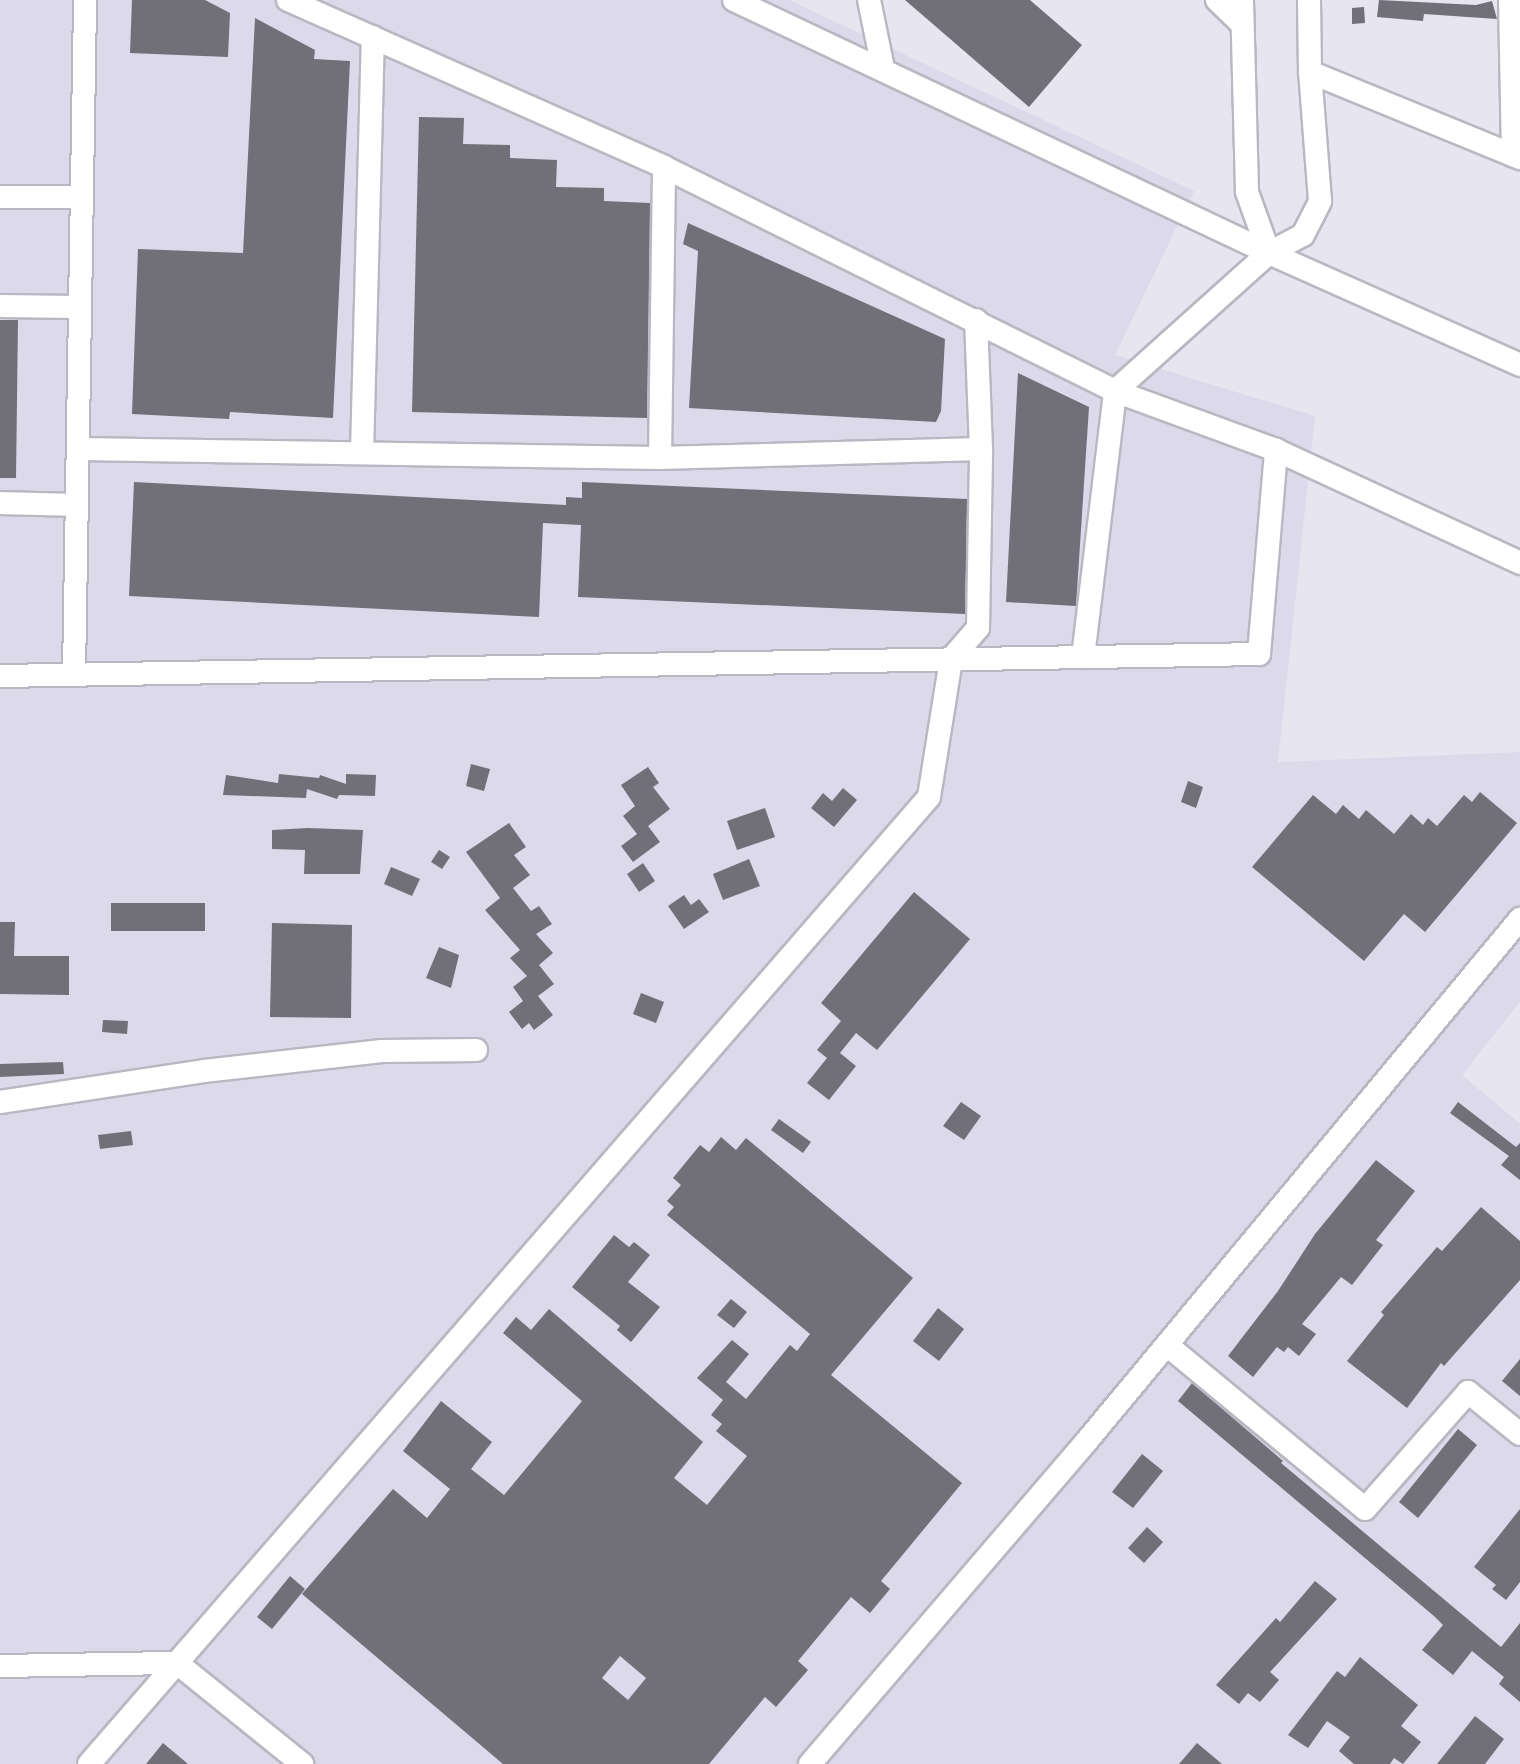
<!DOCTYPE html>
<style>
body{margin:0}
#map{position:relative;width:1520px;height:1764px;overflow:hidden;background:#e7e5f0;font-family:"Source Serif 4",serif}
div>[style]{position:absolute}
.built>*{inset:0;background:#dcd9eb}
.building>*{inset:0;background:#716f78}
.roads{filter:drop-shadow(2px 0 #b9b7c1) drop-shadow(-2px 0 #b9b7c1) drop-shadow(0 2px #b9b7c1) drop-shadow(0 -2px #b9b7c1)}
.minor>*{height:22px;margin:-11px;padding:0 11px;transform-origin:11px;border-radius:11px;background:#fff}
span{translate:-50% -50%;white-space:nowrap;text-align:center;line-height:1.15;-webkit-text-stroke:5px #e7e5f0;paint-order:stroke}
</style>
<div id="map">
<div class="built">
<div style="clip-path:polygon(0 0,789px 0,1194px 191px,1115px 355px,1315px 416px,1278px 762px,1520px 752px,1520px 1002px,1462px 1075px,1520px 1124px,1520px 1764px,0 1764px)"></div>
</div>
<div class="building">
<div style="clip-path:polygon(132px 0,205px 0,230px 13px,228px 57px,130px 53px)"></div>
<div style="clip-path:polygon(905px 0,1030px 0,1082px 45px,1029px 107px)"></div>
<div style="clip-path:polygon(1379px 0,1476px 5px,1492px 1px,1497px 19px,1424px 14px,1423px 21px,1377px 17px)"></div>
<div style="clip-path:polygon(1364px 7px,1365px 23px,1352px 24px,1352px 8px)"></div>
<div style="clip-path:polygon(255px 18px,315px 50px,314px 59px,350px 61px,333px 418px,230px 412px,229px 419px,132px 414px,138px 249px,243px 253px)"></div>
<div style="clip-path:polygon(419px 117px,464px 118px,463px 144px,510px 145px,510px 158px,557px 160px,556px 187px,604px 188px,604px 201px,650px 203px,647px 418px,412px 412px)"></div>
<div style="clip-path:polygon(688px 223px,945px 339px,941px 411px,936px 422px,689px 408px,698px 251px,683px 244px)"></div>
<div style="clip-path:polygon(0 320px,18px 320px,16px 478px,0 478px)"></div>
<div style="clip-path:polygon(1018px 373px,1089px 407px,1076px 606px,1006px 602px)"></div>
<div style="clip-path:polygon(134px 482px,566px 505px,566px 497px,582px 498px,582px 482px,967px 499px,965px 614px,578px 597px,581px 525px,543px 523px,539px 617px,129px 596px)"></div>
<div style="clip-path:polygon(471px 764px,490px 769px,484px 791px,466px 786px)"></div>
<div style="clip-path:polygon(648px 767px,659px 783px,653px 787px,670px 809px,648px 826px,660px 842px,633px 862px,621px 846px,637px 834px,623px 816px,635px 806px,621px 785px)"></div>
<div style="clip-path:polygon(279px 774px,319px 778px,320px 775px,346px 784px,346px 774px,376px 775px,375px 796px,339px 795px,337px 799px,307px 789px,306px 798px,223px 795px,226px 775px,278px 783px)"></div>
<div style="clip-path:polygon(1188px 781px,1203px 787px,1196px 808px,1181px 802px)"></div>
<div style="clip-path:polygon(843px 788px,857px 800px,834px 827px,811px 808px,823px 793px,832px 801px)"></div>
<div style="clip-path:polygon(1480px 792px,1517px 823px,1425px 932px,1404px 914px,1364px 961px,1252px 867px,1313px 795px,1336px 814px,1343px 805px,1359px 819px,1366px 810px,1394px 834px,1411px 814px,1423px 825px,1428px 818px,1437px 826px,1464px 795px,1472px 802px)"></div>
<div style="clip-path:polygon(765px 808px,775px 837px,737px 850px,727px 821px)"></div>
<div style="clip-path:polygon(509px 823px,526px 847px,514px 855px,530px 875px,513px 888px,531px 911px,539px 906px,552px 924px,536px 934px,553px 953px,539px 965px,554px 984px,538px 996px,553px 1015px,534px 1030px,529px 1023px,522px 1029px,509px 1012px,523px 1001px,513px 987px,527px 976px,510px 958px,520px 950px,485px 910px,500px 898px,466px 852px)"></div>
<div style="clip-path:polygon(308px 828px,363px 830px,360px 874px,304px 874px,305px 850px,272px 849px,272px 830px)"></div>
<div style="clip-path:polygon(439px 850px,450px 857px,442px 869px,431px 862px)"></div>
<div style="clip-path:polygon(749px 859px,760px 886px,723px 900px,713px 874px)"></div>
<div style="clip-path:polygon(643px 863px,655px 881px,639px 892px,627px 874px)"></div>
<div style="clip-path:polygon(391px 867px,420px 879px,412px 896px,384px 884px)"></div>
<div style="clip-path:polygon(914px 892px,970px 939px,877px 1050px,856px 1033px,840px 1053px,856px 1066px,829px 1100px,807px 1083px,827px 1058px,817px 1050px,841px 1021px,821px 1003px)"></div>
<div style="clip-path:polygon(684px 895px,691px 905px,699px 899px,709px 912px,684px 929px,668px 906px)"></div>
<div style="clip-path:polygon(111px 903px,205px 903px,205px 931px,111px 931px)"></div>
<div style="clip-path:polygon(0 922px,15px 922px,14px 956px,69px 956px,69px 995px,0 994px)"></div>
<div style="clip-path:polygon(272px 923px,352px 925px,351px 1018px,270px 1017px)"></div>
<div style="clip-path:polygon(439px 947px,459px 955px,451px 988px,426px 978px)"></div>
<div style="clip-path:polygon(641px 993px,664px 1002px,656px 1023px,633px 1014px)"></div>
<div style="clip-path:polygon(103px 1020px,128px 1021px,127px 1034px,102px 1032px)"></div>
<div style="clip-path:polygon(63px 1062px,64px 1074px,0 1077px,0 1064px)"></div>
<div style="clip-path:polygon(961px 1102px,981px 1116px,964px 1140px,943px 1126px)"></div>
<div style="clip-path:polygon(1458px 1102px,1516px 1147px,1520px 1143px,1520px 1180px,1501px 1165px,1509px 1156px,1450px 1113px)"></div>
<div style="clip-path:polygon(779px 1119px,811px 1142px,803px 1153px,771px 1130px)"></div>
<div style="clip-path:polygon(131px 1131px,133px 1145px,100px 1149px,98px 1135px)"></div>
<div style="clip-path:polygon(evenodd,721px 1137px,736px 1150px,746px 1138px,913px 1278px,831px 1375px,962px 1483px,881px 1581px,890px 1589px,870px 1613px,851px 1597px,798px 1661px,808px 1670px,776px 1707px,765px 1697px,709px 1764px,503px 1764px,302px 1594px,393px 1489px,427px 1518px,450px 1489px,403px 1451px,441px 1401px,492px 1442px,471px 1469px,504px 1495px,582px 1401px,503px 1333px,516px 1317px,531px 1330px,549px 1309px,703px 1442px,674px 1478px,707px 1505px,747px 1456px,716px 1431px,722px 1424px,711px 1415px,723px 1400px,697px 1378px,732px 1340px,749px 1354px,726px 1382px,746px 1399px,790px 1345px,797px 1351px,810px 1334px,667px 1215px,674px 1207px,667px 1201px,681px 1185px,673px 1178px,700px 1145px,709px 1152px,721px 1137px,620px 1656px,646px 1678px,628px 1700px,602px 1678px,620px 1656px)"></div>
<div style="clip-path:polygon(1376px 1160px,1415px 1191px,1376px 1240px,1383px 1245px,1352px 1285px,1341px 1277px,1302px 1324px,1316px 1334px,1299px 1356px,1288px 1347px,1284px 1352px,1277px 1347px,1253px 1377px,1228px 1356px,1278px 1291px,1315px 1234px)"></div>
<div style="clip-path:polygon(1481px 1207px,1520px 1241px,1520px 1280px,1444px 1366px,1441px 1363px,1407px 1408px,1347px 1361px,1384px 1315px,1381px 1312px,1437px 1247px,1442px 1251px)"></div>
<div style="clip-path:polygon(614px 1235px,629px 1247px,634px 1242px,650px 1255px,628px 1282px,660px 1307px,631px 1342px,617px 1330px,620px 1326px,572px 1287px)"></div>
<div style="clip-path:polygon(731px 1299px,747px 1312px,734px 1328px,717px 1315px)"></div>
<div style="clip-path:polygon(938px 1308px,964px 1329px,939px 1361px,913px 1341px)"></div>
<div style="clip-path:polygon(1520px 1359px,1520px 1396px,1502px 1381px)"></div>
<div style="clip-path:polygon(1192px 1383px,1283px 1461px,1281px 1463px,1501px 1647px,1520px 1623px,1520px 1702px,1499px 1684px,1504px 1677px,1472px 1651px,1453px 1675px,1422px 1650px,1443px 1625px,1434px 1616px,1178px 1401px)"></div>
<div style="clip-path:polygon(1458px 1429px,1477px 1445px,1418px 1518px,1399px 1502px)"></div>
<div style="clip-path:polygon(1142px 1454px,1163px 1471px,1133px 1508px,1112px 1492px)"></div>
<div style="clip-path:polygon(1520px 1509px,1520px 1582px,1506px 1600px,1492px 1589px,1496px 1585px,1474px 1567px)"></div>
<div style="clip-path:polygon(1147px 1527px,1163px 1542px,1144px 1563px,1128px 1548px)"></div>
<div style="clip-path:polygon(290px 1576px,305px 1589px,272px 1629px,257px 1617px)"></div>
<div style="clip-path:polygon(1315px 1581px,1337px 1599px,1270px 1672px,1279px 1680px,1260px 1702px,1248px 1693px,1239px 1704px,1216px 1685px,1276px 1618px,1280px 1622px)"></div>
<div style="clip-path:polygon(1360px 1657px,1418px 1705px,1401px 1726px,1421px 1742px,1403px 1764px,1394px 1758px,1390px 1764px,1354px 1764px,1339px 1751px,1350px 1737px,1327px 1721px,1308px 1748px,1288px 1735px,1337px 1671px,1345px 1677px)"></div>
<div style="clip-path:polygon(1475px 1716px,1504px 1739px,1485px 1764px,1437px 1764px)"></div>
<div style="clip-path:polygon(163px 1743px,188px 1764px,146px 1764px)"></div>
<div style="clip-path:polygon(1197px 1743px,1222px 1764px,1179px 1764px)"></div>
</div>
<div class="roads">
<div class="minor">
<div style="left:288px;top:0;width:411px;rotate:23.9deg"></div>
<div style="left:664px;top:167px;width:504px;rotate:26.41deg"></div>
<div style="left:1115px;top:391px;width:171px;rotate:20.1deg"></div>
<div style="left:1276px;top:450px;width:269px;rotate:24.8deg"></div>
<div style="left:734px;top:0;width:592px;rotate:25.31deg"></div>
<div style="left:1269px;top:253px;width:275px;rotate:24deg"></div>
<div style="left:869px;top:0;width:69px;rotate:78.4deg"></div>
<div style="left:1217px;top:0;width:35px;rotate:44deg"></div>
<div style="left:1242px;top:0;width:192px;rotate:88.5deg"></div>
<div style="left:1247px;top:192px;width:65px;rotate:70.2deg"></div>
<div style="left:1510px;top:0;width:155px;rotate:88.9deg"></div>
<div style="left:1310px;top:72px;width:227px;rotate:22.3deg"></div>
<div style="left:0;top:197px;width:82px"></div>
<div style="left:0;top:306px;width:78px;rotate:0.7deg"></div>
<div style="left:78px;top:449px;width:582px;rotate:0.89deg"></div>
<div style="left:660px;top:458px;width:321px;rotate:-1.6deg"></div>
<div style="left:981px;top:449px;width:129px;rotate:-92.2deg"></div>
<div style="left:362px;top:453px;width:416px;rotate:-88.5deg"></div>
<div style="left:660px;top:458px;width:291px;rotate:-89.2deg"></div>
<div style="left:0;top:503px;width:77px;rotate:1.5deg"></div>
<div style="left:1083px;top:657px;width:268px;rotate:-83.1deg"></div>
<div style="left:1115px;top:391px;width:207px;rotate:-41.9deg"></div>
<div style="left:1269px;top:253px;width:38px;rotate:-28deg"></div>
<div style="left:1303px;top:235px;width:38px;rotate:-63deg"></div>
<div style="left:1320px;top:201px;width:129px;rotate:-94.4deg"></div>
<div style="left:1310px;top:72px;width:72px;rotate:-90.8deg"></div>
<div style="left:74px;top:674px;width:674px;rotate:-89.06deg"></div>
<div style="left:0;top:676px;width:1259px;rotate:-1deg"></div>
<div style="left:1259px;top:654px;width:205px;rotate:-85.2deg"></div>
<div style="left:0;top:1102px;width:206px;rotate:-8.6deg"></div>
<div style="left:204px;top:1071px;width:179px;rotate:-6.4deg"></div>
<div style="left:382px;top:1051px;width:94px;rotate:-0.6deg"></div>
<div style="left:1167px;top:1345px;width:257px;rotate:39.6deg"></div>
<div style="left:1365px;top:1509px;width:156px;rotate:-48.6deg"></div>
<div style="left:1468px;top:1392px;width:67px;rotate:38.9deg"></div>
<div style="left:0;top:1666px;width:177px;rotate:-1deg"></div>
<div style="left:177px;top:1663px;width:161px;rotate:38.9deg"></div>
<div style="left:89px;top:1764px;width:1281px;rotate:-49.02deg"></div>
<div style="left:929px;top:797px;width:140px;rotate:-80.9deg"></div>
<div style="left:951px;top:659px;width:41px;rotate:-48.9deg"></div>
<div style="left:978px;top:628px;width:179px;rotate:-89deg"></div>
<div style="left:810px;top:1764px;width:424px;rotate:-49.4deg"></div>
<div style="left:1086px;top:1442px;width:680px;rotate:-50.31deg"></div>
</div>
</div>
</div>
